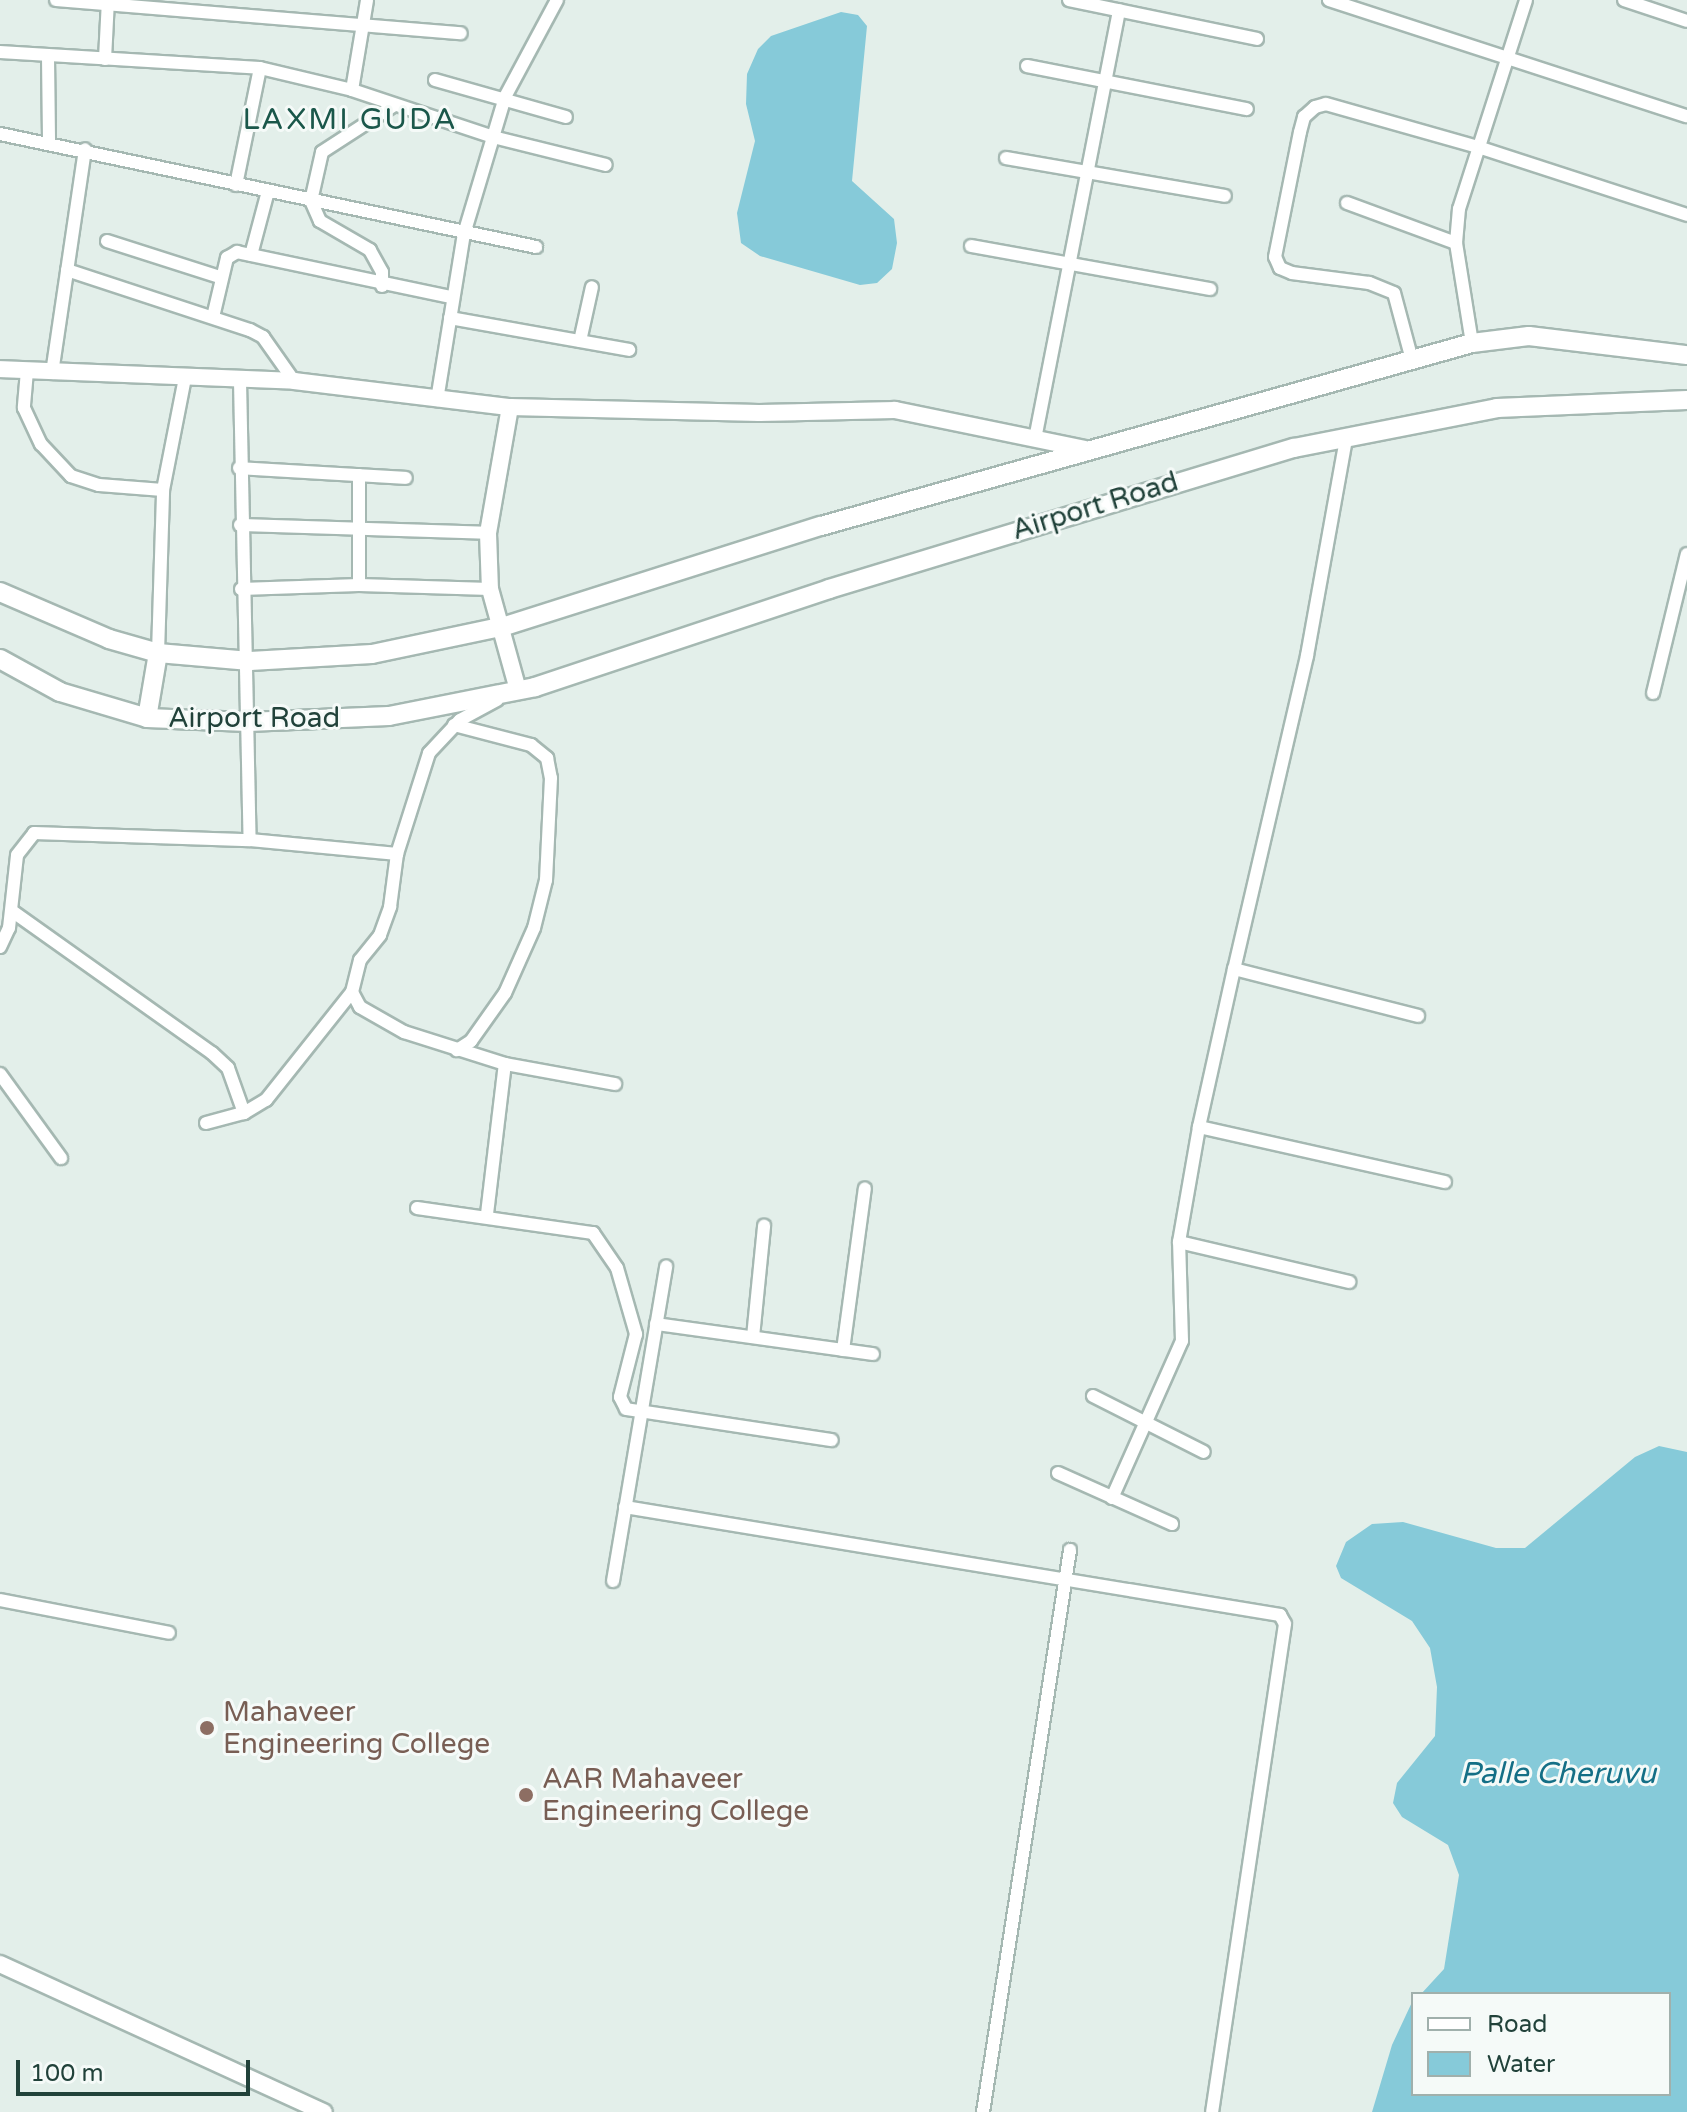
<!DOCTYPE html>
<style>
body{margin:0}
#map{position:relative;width:1687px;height:2112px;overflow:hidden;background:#e3efea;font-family:"Varela Round",sans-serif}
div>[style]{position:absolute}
.water>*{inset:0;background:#86cad9}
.roads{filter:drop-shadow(2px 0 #a5b8b2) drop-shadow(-2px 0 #a5b8b2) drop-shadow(0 2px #a5b8b2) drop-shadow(0 -2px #a5b8b2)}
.minor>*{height:12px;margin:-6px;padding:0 6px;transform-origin:6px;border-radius:6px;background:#fff}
.tertiary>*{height:16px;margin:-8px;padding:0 8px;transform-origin:8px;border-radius:8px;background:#fff}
.secondary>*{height:18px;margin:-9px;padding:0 9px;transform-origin:9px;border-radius:9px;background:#fff}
.dots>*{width:22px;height:22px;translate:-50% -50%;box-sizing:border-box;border:4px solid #f5faf8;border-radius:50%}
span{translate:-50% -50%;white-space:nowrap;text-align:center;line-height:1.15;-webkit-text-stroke:6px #f5faf8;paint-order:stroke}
.street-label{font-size:28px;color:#21423a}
.education-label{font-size:28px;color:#785e54}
.left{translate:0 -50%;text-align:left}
.neighbourhood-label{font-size:30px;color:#1a574a;letter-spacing:2px}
.water-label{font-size:30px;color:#146f86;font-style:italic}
.legend{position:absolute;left:1411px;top:1992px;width:260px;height:104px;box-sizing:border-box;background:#f5faf8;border:2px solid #a0b0ac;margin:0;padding:10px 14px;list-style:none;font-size:24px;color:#21423a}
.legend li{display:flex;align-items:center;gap:16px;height:40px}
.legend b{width:40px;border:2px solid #a0b0ac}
.scale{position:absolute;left:16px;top:2060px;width:234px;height:36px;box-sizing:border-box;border:4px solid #21423a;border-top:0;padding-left:10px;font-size:24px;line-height:28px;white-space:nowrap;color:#21423a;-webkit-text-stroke:6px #f5faf8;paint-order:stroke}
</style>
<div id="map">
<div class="water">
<div style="clip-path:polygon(841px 12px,858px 15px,867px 26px,852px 181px,894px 219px,897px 243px,892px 269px,877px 283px,860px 285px,760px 256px,741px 243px,737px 213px,755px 141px,746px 104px,747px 74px,758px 49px,771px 36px)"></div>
<div style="clip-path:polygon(1659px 1446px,1687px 1452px,1687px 2112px,1372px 2112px,1392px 2045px,1413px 2000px,1413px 2094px,1669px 2094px,1669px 1994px,1421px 1994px,1444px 1969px,1459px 1875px,1448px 1845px,1402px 1817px,1393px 1803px,1397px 1783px,1435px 1736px,1437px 1687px,1430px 1648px,1412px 1621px,1341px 1578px,1336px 1566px,1346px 1542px,1372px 1524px,1403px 1522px,1496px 1548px,1525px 1548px,1635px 1457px)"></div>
</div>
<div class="roads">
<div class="minor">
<div style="left:56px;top:0;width:406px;rotate:4.7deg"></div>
<div style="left:1069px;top:0;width:192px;rotate:11.7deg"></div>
<div style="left:1329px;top:0;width:376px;rotate:18deg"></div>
<div style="left:1624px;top:0;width:66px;rotate:18.4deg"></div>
<div style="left:0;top:52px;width:260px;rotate:3.5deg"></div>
<div style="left:260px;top:68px;width:95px;rotate:13.4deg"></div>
<div style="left:352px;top:90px;width:149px;rotate:18.4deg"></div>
<div style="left:493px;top:137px;width:116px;rotate:13.9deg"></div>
<div style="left:48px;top:57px;width:86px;rotate:89.3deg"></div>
<div style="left:105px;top:59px;width:59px;rotate:-87.1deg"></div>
<div style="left:1027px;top:66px;width:224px;rotate:11.1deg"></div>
<div style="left:435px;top:80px;width:136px;rotate:15.8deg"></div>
<div style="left:352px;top:90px;width:91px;rotate:-80.5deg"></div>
<div style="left:0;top:134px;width:548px;rotate:11.9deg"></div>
<div style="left:1006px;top:158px;width:222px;rotate:9.8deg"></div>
<div style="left:236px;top:185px;width:119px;rotate:-78.4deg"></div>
<div style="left:1347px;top:203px;width:116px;rotate:20.2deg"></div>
<div style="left:107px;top:241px;width:119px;rotate:17.7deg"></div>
<div style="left:971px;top:246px;width:243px;rotate:10.2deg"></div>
<div style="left:251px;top:255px;width:66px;rotate:-75.1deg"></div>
<div style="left:67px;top:270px;width:193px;rotate:18.2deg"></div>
<div style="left:250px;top:330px;width:15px;rotate:28deg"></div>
<div style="left:263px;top:337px;width:54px;rotate:54.8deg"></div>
<div style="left:382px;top:286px;width:14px;rotate:-90deg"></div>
<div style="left:382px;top:272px;width:25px;rotate:-119deg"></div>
<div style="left:370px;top:250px;width:58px;rotate:-149.9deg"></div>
<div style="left:320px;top:221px;width:22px;rotate:-114deg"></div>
<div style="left:311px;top:201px;width:50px;rotate:-77.3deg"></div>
<div style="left:322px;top:152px;width:85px;rotate:-32.9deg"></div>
<div style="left:213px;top:317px;width:61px;rotate:-76.7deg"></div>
<div style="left:227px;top:258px;width:12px;rotate:-31deg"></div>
<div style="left:237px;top:252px;width:219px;rotate:11.9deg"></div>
<div style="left:450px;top:318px;width:182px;rotate:10.1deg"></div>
<div style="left:580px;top:341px;width:55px;rotate:-77.5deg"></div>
<div style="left:1472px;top:343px;width:101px;rotate:-99.1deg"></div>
<div style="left:1456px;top:243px;width:34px;rotate:-85deg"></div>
<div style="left:1459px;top:209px;width:219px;rotate:-72.2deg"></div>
<div style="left:1412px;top:360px;width:69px;rotate:-105deg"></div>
<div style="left:1394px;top:293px;width:27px;rotate:-158deg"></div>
<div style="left:1369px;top:283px;width:78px;rotate:-172.6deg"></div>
<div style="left:1292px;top:273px;width:13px;rotate:-157deg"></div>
<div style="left:1280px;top:268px;width:12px;rotate:-114deg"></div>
<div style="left:1275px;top:257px;width:127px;rotate:-78.7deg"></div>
<div style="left:1300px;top:132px;width:16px;rotate:-75deg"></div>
<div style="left:1304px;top:117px;width:15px;rotate:-42deg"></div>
<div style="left:1315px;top:107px;width:11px;rotate:-15deg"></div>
<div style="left:1326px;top:104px;width:161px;rotate:15.8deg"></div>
<div style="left:1481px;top:148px;width:217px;rotate:18deg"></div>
<div style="left:27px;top:371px;width:37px;rotate:95deg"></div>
<div style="left:24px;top:408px;width:40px;rotate:65deg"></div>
<div style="left:41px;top:444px;width:44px;rotate:46.8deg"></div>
<div style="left:71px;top:476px;width:29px;rotate:18deg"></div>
<div style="left:99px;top:485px;width:64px;rotate:4.5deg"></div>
<div style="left:52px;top:373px;width:226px;rotate:-81.6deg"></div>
<div style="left:240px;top:381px;width:459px;rotate:88.8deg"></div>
<div style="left:437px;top:400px;width:168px;rotate:-80.8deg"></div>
<div style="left:464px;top:234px;width:143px;rotate:-73.3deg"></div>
<div style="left:505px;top:97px;width:110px;rotate:-61.8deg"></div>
<div style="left:1035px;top:439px;width:437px;rotate:-78.9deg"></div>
<div style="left:1346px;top:439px;width:220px;rotate:100.2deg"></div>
<div style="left:1307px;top:656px;width:321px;rotate:103.1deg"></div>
<div style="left:1234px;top:969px;width:190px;rotate:14.3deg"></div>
<div style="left:239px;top:468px;width:167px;rotate:3.4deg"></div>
<div style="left:240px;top:525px;width:248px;rotate:1.8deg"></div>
<div style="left:359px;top:585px;width:110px;rotate:-90deg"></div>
<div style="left:241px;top:589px;width:118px;rotate:-1.9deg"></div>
<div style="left:359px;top:585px;width:131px;rotate:1.7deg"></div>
<div style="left:158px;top:653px;width:163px;rotate:-88.2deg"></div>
<div style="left:163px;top:490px;width:114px;rotate:-78.9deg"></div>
<div style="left:1653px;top:693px;width:143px;rotate:-76.3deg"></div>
<div style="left:454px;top:725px;width:80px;rotate:14.6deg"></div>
<div style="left:531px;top:745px;width:21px;rotate:39deg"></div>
<div style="left:547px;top:758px;width:20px;rotate:79deg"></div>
<div style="left:551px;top:778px;width:102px;rotate:92.8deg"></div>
<div style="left:546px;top:880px;width:49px;rotate:104deg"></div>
<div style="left:534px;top:928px;width:71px;rotate:114deg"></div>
<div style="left:505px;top:993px;width:59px;rotate:125.3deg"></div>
<div style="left:471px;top:1041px;width:17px;rotate:147deg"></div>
<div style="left:12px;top:911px;width:245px;rotate:35.4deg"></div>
<div style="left:212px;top:1053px;width:22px;rotate:43deg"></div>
<div style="left:228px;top:1068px;width:48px;rotate:70.4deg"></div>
<div style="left:0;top:947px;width:21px;rotate:-65deg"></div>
<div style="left:9px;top:928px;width:73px;rotate:-83.7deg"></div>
<div style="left:17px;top:855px;width:28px;rotate:-52deg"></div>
<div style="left:34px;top:833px;width:216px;rotate:1.9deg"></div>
<div style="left:250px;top:840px;width:148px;rotate:5.4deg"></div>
<div style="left:1234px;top:969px;width:162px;rotate:102.5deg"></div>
<div style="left:1199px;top:1127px;width:252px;rotate:12.6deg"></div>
<div style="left:352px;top:992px;width:17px;rotate:62deg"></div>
<div style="left:360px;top:1007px;width:51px;rotate:29.6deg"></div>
<div style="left:404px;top:1032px;width:106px;rotate:17.6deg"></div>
<div style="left:505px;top:1064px;width:112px;rotate:10.3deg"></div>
<div style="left:0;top:1074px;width:104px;rotate:54deg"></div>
<div style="left:206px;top:1123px;width:39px;rotate:-15deg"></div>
<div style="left:244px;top:1113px;width:26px;rotate:-31deg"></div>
<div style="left:266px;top:1100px;width:138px;rotate:-51.5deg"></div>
<div style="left:352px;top:992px;width:33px;rotate:-76deg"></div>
<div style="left:360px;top:960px;width:32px;rotate:-51deg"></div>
<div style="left:380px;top:935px;width:30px;rotate:-70deg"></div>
<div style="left:390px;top:907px;width:53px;rotate:-82.5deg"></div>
<div style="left:397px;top:854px;width:106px;rotate:-72.4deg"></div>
<div style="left:429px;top:753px;width:45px;rotate:-46.8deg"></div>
<div style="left:460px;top:720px;width:42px;rotate:-28.4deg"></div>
<div style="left:417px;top:1208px;width:178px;rotate:8.1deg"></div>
<div style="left:593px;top:1233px;width:42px;rotate:55.6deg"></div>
<div style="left:617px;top:1268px;width:69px;rotate:73.9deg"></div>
<div style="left:636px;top:1334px;width:65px;rotate:104.3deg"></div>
<div style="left:620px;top:1397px;width:13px;rotate:63deg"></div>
<div style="left:626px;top:1409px;width:208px;rotate:8.6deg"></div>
<div style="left:487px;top:1214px;width:151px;rotate:-83.2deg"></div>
<div style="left:1179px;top:1242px;width:175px;rotate:13.2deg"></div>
<div style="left:656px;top:1324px;width:219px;rotate:7.9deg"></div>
<div style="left:753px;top:1337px;width:112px;rotate:-84.3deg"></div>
<div style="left:843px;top:1350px;width:163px;rotate:-82.3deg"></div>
<div style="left:1093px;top:1396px;width:124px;rotate:26.8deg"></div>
<div style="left:1058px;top:1473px;width:125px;rotate:24.1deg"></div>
<div style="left:1112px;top:1498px;width:172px;rotate:-66deg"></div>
<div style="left:1182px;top:1341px;width:99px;rotate:-91.7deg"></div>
<div style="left:1179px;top:1242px;width:117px;rotate:-80.1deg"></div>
<div style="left:625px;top:1507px;width:664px;rotate:9.36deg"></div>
<div style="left:1280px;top:1615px;width:10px;rotate:61deg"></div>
<div style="left:1285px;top:1624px;width:493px;rotate:98.5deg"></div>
<div style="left:613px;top:1581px;width:319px;rotate:-80.4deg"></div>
<div style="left:0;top:1600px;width:172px;rotate:11deg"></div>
<div style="left:983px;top:2112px;width:569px;rotate:-81.2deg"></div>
</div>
<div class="tertiary">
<div style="left:0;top:369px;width:294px;rotate:2.3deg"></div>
<div style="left:294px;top:381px;width:218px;rotate:6.9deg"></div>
<div style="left:510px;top:407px;width:249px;rotate:1.4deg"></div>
<div style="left:759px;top:413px;width:136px;rotate:-1.3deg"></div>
<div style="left:895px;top:410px;width:194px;rotate:11.6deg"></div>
<div style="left:510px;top:407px;width:128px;rotate:99.9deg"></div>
<div style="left:488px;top:533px;width:56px;rotate:88deg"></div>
<div style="left:490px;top:589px;width:105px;rotate:74.5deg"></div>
<div style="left:0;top:1964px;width:356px;rotate:24.6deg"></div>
</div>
<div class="secondary">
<div style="left:0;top:592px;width:119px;rotate:23.3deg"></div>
<div style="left:109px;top:639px;width:51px;rotate:15.9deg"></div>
<div style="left:158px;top:653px;width:92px;rotate:5deg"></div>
<div style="left:250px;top:661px;width:122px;rotate:-3.3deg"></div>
<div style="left:372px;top:654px;width:136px;rotate:-11.9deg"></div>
<div style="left:505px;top:626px;width:331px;rotate:-17.6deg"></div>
<div style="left:821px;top:526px;width:676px;rotate:-15.7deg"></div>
<div style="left:1472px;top:343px;width:57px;rotate:-7deg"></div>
<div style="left:1529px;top:336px;width:159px;rotate:6.9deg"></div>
<div style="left:0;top:659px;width:68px;rotate:28.8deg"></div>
<div style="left:60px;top:692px;width:91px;rotate:16.6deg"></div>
<div style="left:147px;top:718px;width:101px;rotate:2.3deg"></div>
<div style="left:248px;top:722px;width:141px;rotate:-2.4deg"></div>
<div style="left:389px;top:716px;width:149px;rotate:-11.2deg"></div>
<div style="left:535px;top:687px;width:310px;rotate:-18.4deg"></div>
<div style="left:829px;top:589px;width:486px;rotate:-16.9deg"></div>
<div style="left:1294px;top:448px;width:207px;rotate:-11.1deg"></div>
<div style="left:1497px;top:408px;width:190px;rotate:-2.4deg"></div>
<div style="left:147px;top:718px;width:66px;rotate:-80.4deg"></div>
</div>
</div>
<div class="dots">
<div style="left:207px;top:1728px;background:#8d6e63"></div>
<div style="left:526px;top:1795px;background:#8d6e63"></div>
</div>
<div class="street-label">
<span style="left:1095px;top:506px;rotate:-17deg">Airport Road</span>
<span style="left:254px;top:718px">Airport Road</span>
</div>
<div class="education-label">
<span class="left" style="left:223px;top:1728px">Mahaveer<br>Engineering College</span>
<span class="left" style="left:542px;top:1795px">AAR Mahaveer<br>Engineering College</span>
</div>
<div class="neighbourhood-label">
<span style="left:350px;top:120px">LAXMI GUDA</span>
</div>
<div class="water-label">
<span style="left:1558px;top:1774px">Palle Cheruvu</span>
</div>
<ul class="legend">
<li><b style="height:10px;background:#fff"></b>Road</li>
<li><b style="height:22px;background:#86cad9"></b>Water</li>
</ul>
<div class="scale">100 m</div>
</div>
